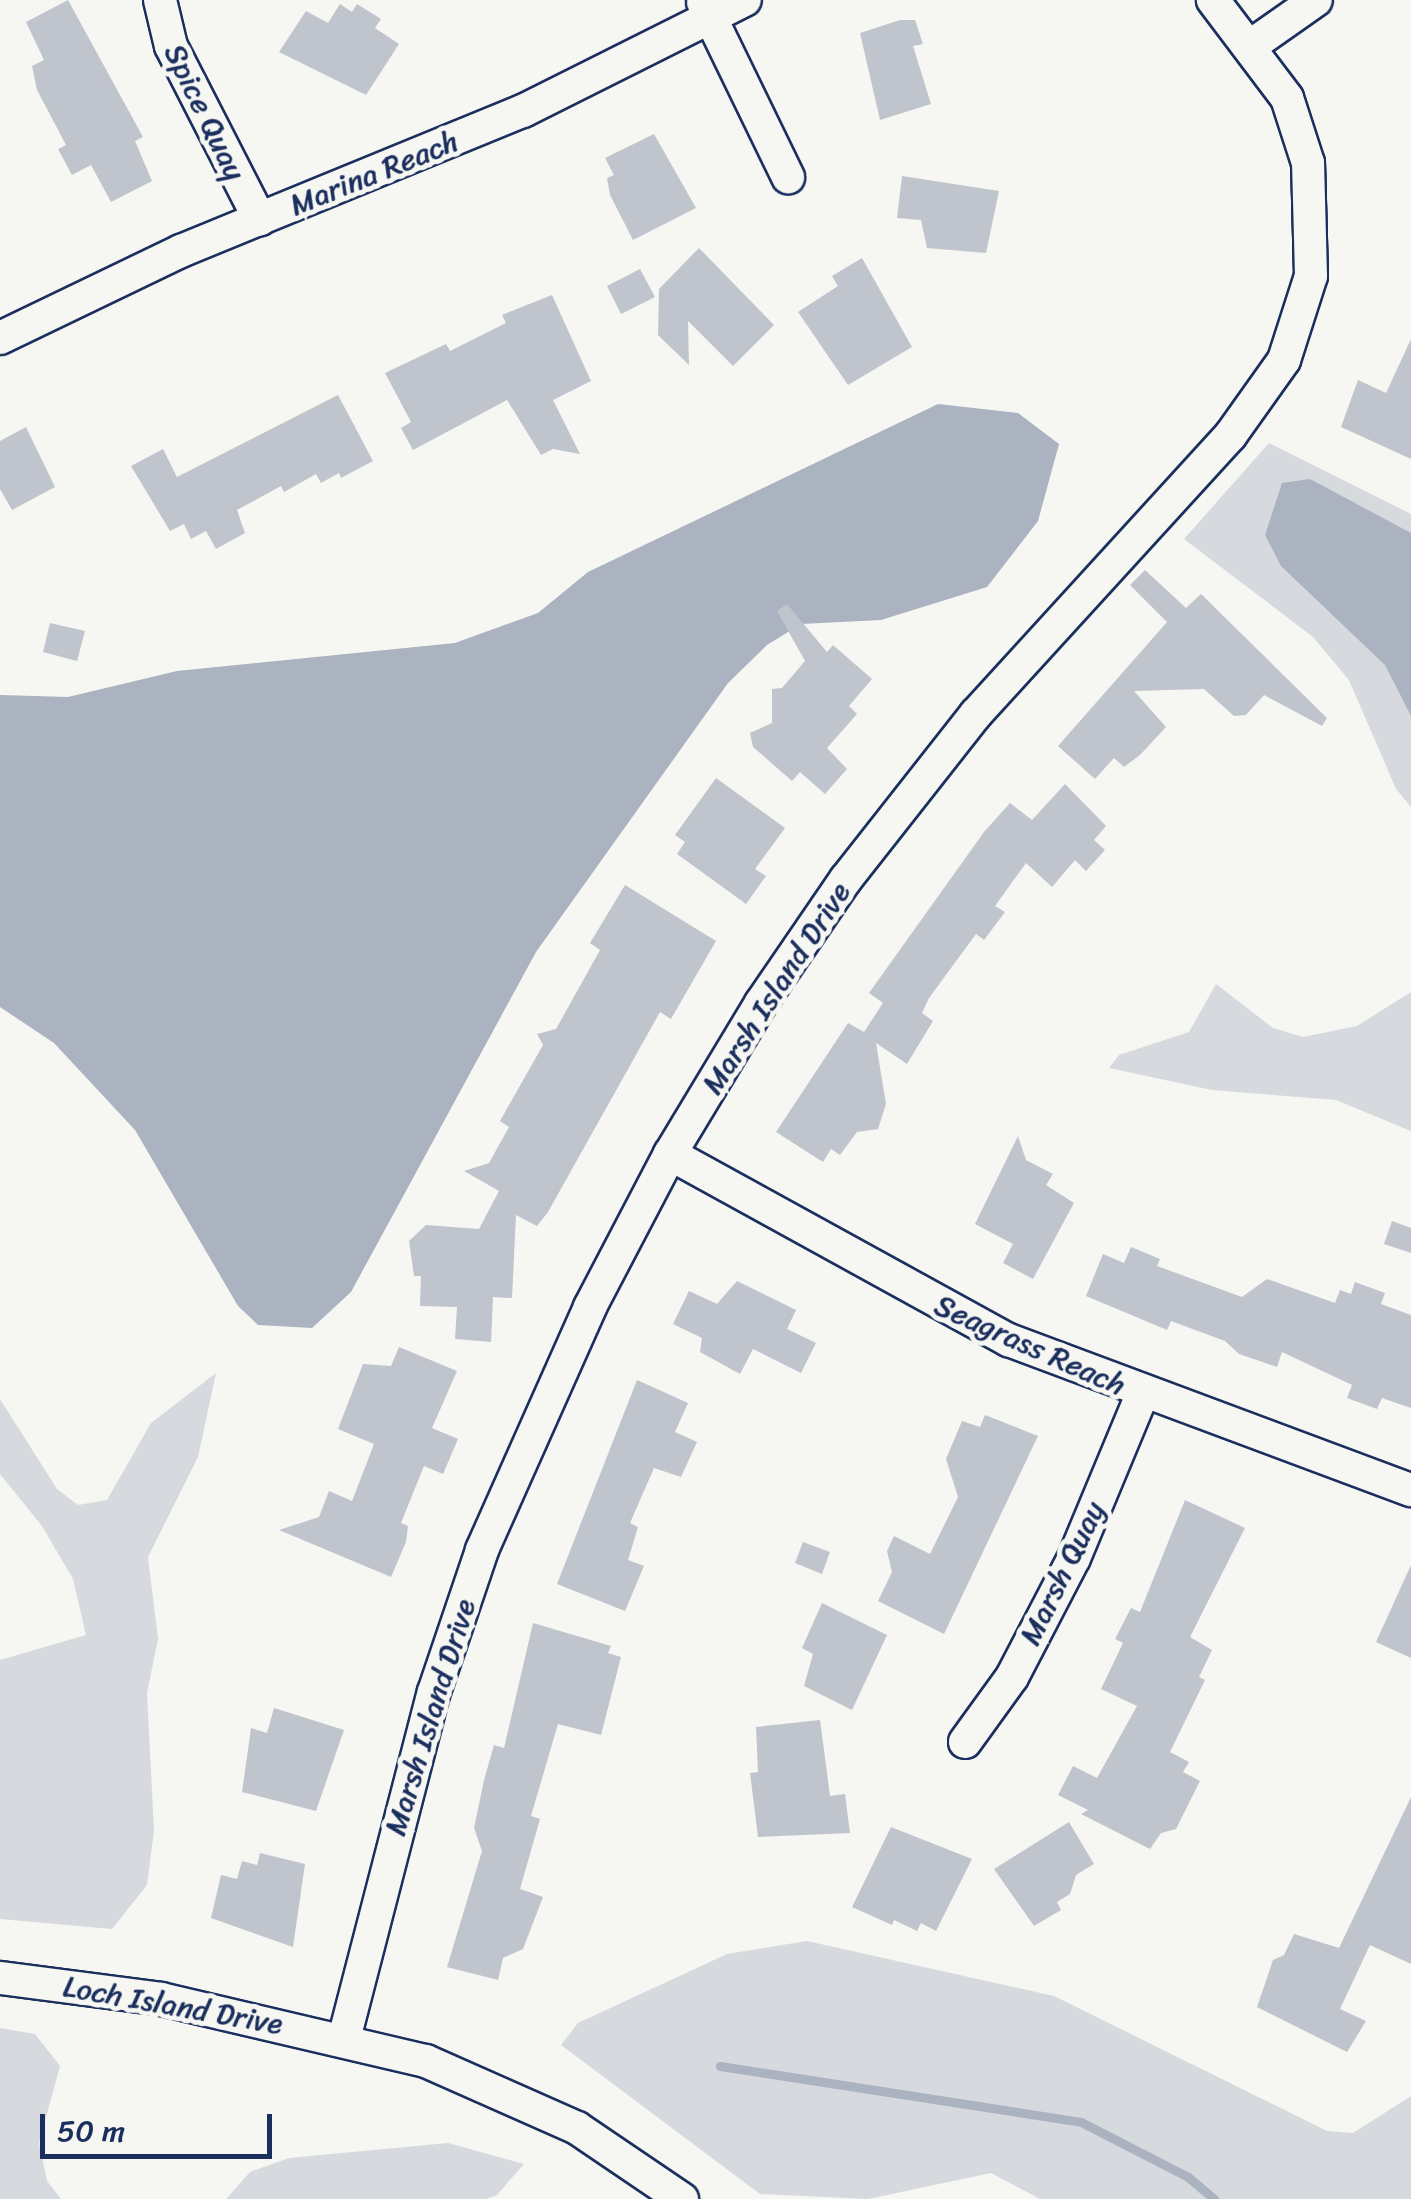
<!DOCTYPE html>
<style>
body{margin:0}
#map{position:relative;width:1411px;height:2199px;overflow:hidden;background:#f6f6f2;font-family:Sriracha,sans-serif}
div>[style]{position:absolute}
.green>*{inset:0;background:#d6d9dd}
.water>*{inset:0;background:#abb2c0}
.stream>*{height:9px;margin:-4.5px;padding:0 4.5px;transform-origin:4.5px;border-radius:4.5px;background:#abb2c0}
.building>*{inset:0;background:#c0c4cd}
.roads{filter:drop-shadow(2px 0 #1b2f5e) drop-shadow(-2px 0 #1b2f5e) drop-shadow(0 2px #1b2f5e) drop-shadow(0 -2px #1b2f5e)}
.street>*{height:32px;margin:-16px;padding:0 16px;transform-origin:16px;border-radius:16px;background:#f6f6f2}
span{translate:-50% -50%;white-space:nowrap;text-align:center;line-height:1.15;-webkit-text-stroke:10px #f6f6f2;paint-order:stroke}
.street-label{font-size:30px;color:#1b2f5e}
.scale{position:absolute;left:40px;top:2114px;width:232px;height:45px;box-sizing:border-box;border:5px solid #1b2f5e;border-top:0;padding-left:12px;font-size:30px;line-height:35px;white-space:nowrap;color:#1b2f5e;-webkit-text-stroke:8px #f6f6f2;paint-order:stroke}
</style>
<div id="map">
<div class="green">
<div style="clip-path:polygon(1269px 443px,1411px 514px,1411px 807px,1396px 789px,1349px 680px,1313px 637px,1184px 539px)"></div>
<div style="clip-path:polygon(1216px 984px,1273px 1028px,1303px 1037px,1357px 1026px,1411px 992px,1411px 1131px,1336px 1100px,1212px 1090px,1109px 1068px,1119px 1055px,1189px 1032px)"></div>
<div style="clip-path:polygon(216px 1373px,198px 1457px,148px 1557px,158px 1639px,147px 1693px,154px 1831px,147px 1885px,112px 1929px,0 1919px,0 1660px,86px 1635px,73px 1579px,42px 1526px,0 1474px,0 1399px,57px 1489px,78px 1505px,107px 1500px,151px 1423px)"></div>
<div style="clip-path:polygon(807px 1941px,1054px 1996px,1327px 2131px,1353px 2133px,1411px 2096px,1411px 2199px,1040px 2199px,991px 2173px,868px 2199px,760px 2194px,561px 2045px,578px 2023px,727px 1954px)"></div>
<div style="clip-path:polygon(0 2028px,35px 2034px,60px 2066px,39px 2143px,47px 2181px,61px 2199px,0 2199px)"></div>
<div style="clip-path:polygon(448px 2143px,524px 2164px,497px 2195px,486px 2199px,226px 2199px,250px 2172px,289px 2158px)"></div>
</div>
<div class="water">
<div style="clip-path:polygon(938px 404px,1018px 413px,1059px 444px,1038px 521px,987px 587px,881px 620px,801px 624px,767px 645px,728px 683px,536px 952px,351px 1292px,312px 1328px,258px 1325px,238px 1306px,135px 1130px,54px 1043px,0 1007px,0 695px,68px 697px,177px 671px,455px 643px,538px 613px,588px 572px)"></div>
<div style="clip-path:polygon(1310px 479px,1411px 533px,1411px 716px,1385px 665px,1281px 566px,1265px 535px,1282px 483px)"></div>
</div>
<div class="stream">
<div style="left:720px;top:2066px;width:365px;rotate:8.8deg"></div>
<div style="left:1081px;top:2122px;width:120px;rotate:27.2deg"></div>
<div style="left:1188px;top:2177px;width:34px;rotate:40deg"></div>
</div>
<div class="building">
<div style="clip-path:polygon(68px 0,143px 137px,135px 141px,152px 181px,111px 202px,91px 165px,72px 175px,58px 149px,66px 145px,37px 90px,32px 66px,44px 60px,26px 22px)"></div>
<div style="clip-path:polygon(340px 4px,352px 12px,357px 4px,381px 19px,375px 28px,399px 44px,366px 95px,279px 52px,306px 11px,328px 23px)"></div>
<div style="clip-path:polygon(900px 20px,915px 20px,923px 44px,913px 46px,931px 104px,880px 120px,860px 33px)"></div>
<div style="clip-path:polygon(654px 134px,696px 208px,633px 240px,610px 195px,607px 178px,614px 175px,605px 158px)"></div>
<div style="clip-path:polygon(902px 176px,999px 191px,986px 253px,927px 248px,921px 220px,897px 218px)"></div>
<div style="clip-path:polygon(699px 248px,774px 325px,733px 366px,688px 321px,689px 365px,658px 335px,659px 289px)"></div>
<div style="clip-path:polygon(862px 258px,912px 347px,848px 385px,798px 312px,838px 286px,832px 276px)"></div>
<div style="clip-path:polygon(640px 269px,655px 297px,621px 314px,607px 286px)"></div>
<div style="clip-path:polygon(552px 295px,591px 381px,553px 400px,580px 454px,553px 449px,541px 455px,507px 400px,413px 450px,401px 428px,411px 422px,385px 373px,446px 344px,450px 351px,506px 323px,502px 315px)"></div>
<div style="clip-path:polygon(1411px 339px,1411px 459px,1341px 427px,1358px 380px,1386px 393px)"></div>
<div style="clip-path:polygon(338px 395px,373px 461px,341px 478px,339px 473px,321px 483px,316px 474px,284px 492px,281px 486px,237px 510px,245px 533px,216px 549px,206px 531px,191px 539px,184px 524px,170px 531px,131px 466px,163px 449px,177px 477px)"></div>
<div style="clip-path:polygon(26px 427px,55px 487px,12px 510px,0 489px,0 441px)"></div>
<div style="clip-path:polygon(1145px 570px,1186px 608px,1201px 594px,1327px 718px,1322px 726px,1264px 695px,1246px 715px,1234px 716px,1204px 689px,1134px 691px,1166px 727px,1140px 755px,1124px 767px,1114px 758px,1095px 779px,1058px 746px,1167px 622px,1130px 585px)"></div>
<div style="clip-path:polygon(787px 604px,827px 652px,833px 645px,872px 679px,849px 706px,857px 714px,827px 748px,847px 769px,825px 794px,800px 772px,792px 781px,753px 747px,750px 733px,772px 723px,772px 689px,782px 688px,805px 661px,777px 611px)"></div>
<div style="clip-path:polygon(50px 623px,85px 631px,77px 661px,43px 652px)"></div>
<div style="clip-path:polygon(716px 778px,785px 828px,755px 869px,766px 876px,746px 904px,677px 854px,685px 842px,675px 835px)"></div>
<div style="clip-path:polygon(1065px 784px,1106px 826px,1094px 840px,1105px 850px,1086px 871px,1075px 860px,1052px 887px,1026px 863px,995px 906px,1005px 912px,984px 940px,976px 934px,929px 998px,922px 1013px,933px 1021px,907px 1064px,876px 1043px,886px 1104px,878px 1129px,857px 1132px,840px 1155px,831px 1149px,823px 1162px,776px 1132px,848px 1023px,864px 1032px,883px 1003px,869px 993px,984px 832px,1010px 803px,1032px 820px)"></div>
<div style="clip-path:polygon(625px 885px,716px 941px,671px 1019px,660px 1012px,548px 1212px,537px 1226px,516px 1215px,512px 1298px,493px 1297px,491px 1342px,455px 1339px,457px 1307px,420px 1306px,421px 1276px,414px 1276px,409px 1241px,426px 1225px,479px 1229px,499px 1191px,464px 1171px,489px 1163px,509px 1127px,500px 1121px,543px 1045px,537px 1034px,556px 1029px,600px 950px,590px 943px)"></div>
<div style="clip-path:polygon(1018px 1136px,1026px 1160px,1053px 1174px,1046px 1185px,1074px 1203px,1033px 1279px,1003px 1263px,1013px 1244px,975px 1224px)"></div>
<div style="clip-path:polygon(1392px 1221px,1411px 1228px,1411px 1253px,1384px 1244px)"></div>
<div style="clip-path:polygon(1131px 1247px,1160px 1259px,1157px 1266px,1242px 1297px,1267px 1279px,1335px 1303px,1340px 1290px,1351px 1294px,1355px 1282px,1385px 1293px,1381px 1304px,1411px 1315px,1411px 1408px,1382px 1398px,1377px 1409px,1347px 1398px,1352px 1385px,1282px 1352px,1277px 1367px,1239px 1354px,1225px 1341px,1171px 1321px,1167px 1330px,1086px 1296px,1103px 1254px,1124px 1263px)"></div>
<div style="clip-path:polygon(737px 1281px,796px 1310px,787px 1329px,816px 1343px,801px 1373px,753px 1349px,740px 1374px,700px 1352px,702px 1338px,673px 1324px,689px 1291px,717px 1304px)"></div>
<div style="clip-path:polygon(399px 1347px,457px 1371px,432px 1428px,458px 1439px,443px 1474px,424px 1466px,401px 1523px,408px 1526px,406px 1542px,391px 1577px,279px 1530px,319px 1517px,329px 1491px,352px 1501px,374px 1444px,338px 1429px,363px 1364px,391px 1366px)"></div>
<div style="clip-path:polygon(637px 1380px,688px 1403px,675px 1432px,697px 1442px,681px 1477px,654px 1468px,630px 1523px,638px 1527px,628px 1560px,644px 1566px,625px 1611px,557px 1584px)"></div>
<div style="clip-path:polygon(985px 1415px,1038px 1436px,944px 1634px,878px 1601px,892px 1572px,887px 1551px,894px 1536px,930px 1554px,958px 1497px,946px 1459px,962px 1421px,980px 1427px)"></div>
<div style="clip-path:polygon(1185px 1500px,1245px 1528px,1190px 1637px,1212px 1650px,1199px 1677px,1205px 1680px,1170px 1752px,1189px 1762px,1183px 1772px,1200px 1781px,1176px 1829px,1161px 1833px,1150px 1849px,1081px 1814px,1088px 1810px,1058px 1795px,1073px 1766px,1097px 1778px,1137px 1706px,1101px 1689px,1123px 1643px,1115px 1639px,1131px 1608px,1140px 1612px)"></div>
<div style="clip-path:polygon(803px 1542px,830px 1552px,822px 1574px,795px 1563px)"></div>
<div style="clip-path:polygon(1411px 1565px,1411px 1658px,1376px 1642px)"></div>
<div style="clip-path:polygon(822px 1603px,887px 1635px,852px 1710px,804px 1686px,813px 1654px,802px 1648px)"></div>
<div style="clip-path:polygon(533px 1623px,611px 1646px,608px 1653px,621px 1657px,601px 1735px,558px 1724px,531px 1816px,540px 1819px,520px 1889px,543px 1897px,523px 1949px,503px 1958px,498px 1980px,447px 1967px,482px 1851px,474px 1828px,484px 1780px,494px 1745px,504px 1748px)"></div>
<div style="clip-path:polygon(274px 1708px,344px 1730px,316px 1811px,242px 1792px,251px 1728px,267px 1733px)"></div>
<div style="clip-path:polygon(820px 1720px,830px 1796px,845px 1794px,850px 1833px,758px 1837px,750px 1773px,758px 1772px,756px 1727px)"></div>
<div style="clip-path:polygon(1411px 1797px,1411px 1964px,1370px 1945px,1340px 2009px,1366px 2021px,1347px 2052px,1257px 2007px,1273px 1960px,1284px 1955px,1294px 1934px,1339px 1948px)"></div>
<div style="clip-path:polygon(1069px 1822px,1094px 1864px,1076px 1875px,1070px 1894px,1057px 1902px,1061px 1910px,1034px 1926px,994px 1869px)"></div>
<div style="clip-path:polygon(891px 1827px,972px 1859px,936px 1931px,921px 1923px,917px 1931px,894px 1920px,892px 1925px,852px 1907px)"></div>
<div style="clip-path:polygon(260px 1853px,305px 1864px,293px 1947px,211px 1918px,221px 1875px,237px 1879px,242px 1861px,257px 1865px)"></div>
</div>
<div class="roads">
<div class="street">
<div style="left:160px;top:0;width:47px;rotate:76.6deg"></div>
<div style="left:171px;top:46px;width:195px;rotate:62.9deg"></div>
<div style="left:703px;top:2px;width:195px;rotate:64.1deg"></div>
<div style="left:1252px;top:45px;width:78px;rotate:-35.1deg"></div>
<div style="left:0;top:338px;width:201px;rotate:-25.7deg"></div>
<div style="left:181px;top:251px;width:370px;rotate:-22.3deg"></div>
<div style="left:523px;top:111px;width:248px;rotate:-26.6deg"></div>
<div style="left:670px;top:1154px;width:387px;rotate:28.8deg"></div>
<div style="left:1009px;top:1340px;width:429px;rotate:20.5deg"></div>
<div style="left:965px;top:1742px;width:80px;rotate:-54.1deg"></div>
<div style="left:1012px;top:1677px;width:134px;rotate:-62.5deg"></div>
<div style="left:1074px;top:1558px;width:177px;rotate:-67.4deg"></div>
<div style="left:0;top:1978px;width:162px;rotate:7.4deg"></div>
<div style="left:161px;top:1999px;width:272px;rotate:13.2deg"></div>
<div style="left:426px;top:2061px;width:165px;rotate:23.9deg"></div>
<div style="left:577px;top:2128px;width:127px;rotate:34.1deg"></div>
<div style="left:344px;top:2039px;width:358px;rotate:-75.5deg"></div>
<div style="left:434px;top:1692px;width:150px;rotate:-71.3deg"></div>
<div style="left:482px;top:1550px;width:266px;rotate:-66deg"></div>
<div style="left:590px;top:1307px;width:173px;rotate:-62.4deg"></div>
<div style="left:670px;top:1154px;width:176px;rotate:-58.9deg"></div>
<div style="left:761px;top:1003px;width:150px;rotate:-55.6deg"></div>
<div style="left:846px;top:879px;width:210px;rotate:-51.8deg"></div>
<div style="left:976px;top:714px;width:377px;rotate:-47.6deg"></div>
<div style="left:1230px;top:436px;width:93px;rotate:-54.6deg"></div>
<div style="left:1284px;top:360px;width:88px;rotate:-72.2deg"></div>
<div style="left:1311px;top:276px;width:113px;rotate:-91.5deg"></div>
<div style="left:1308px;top:163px;width:68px;rotate:-107.9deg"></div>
<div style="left:1287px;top:98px;width:123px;rotate:-127.1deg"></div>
</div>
</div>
<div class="street-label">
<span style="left:205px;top:112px;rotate:64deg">Spice Quay</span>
<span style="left:374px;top:173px;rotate:-22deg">Marina Reach</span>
<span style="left:776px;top:988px;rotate:-57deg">Marsh Island Drive</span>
<span style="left:1030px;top:1345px;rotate:24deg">Seagrass Reach</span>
<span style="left:1062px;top:1573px;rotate:-64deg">Marsh Quay</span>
<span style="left:430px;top:1717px;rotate:-73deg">Marsh Island Drive</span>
<span style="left:173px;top:2005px;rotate:10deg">Loch Island Drive</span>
</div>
<div class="scale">50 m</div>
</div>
